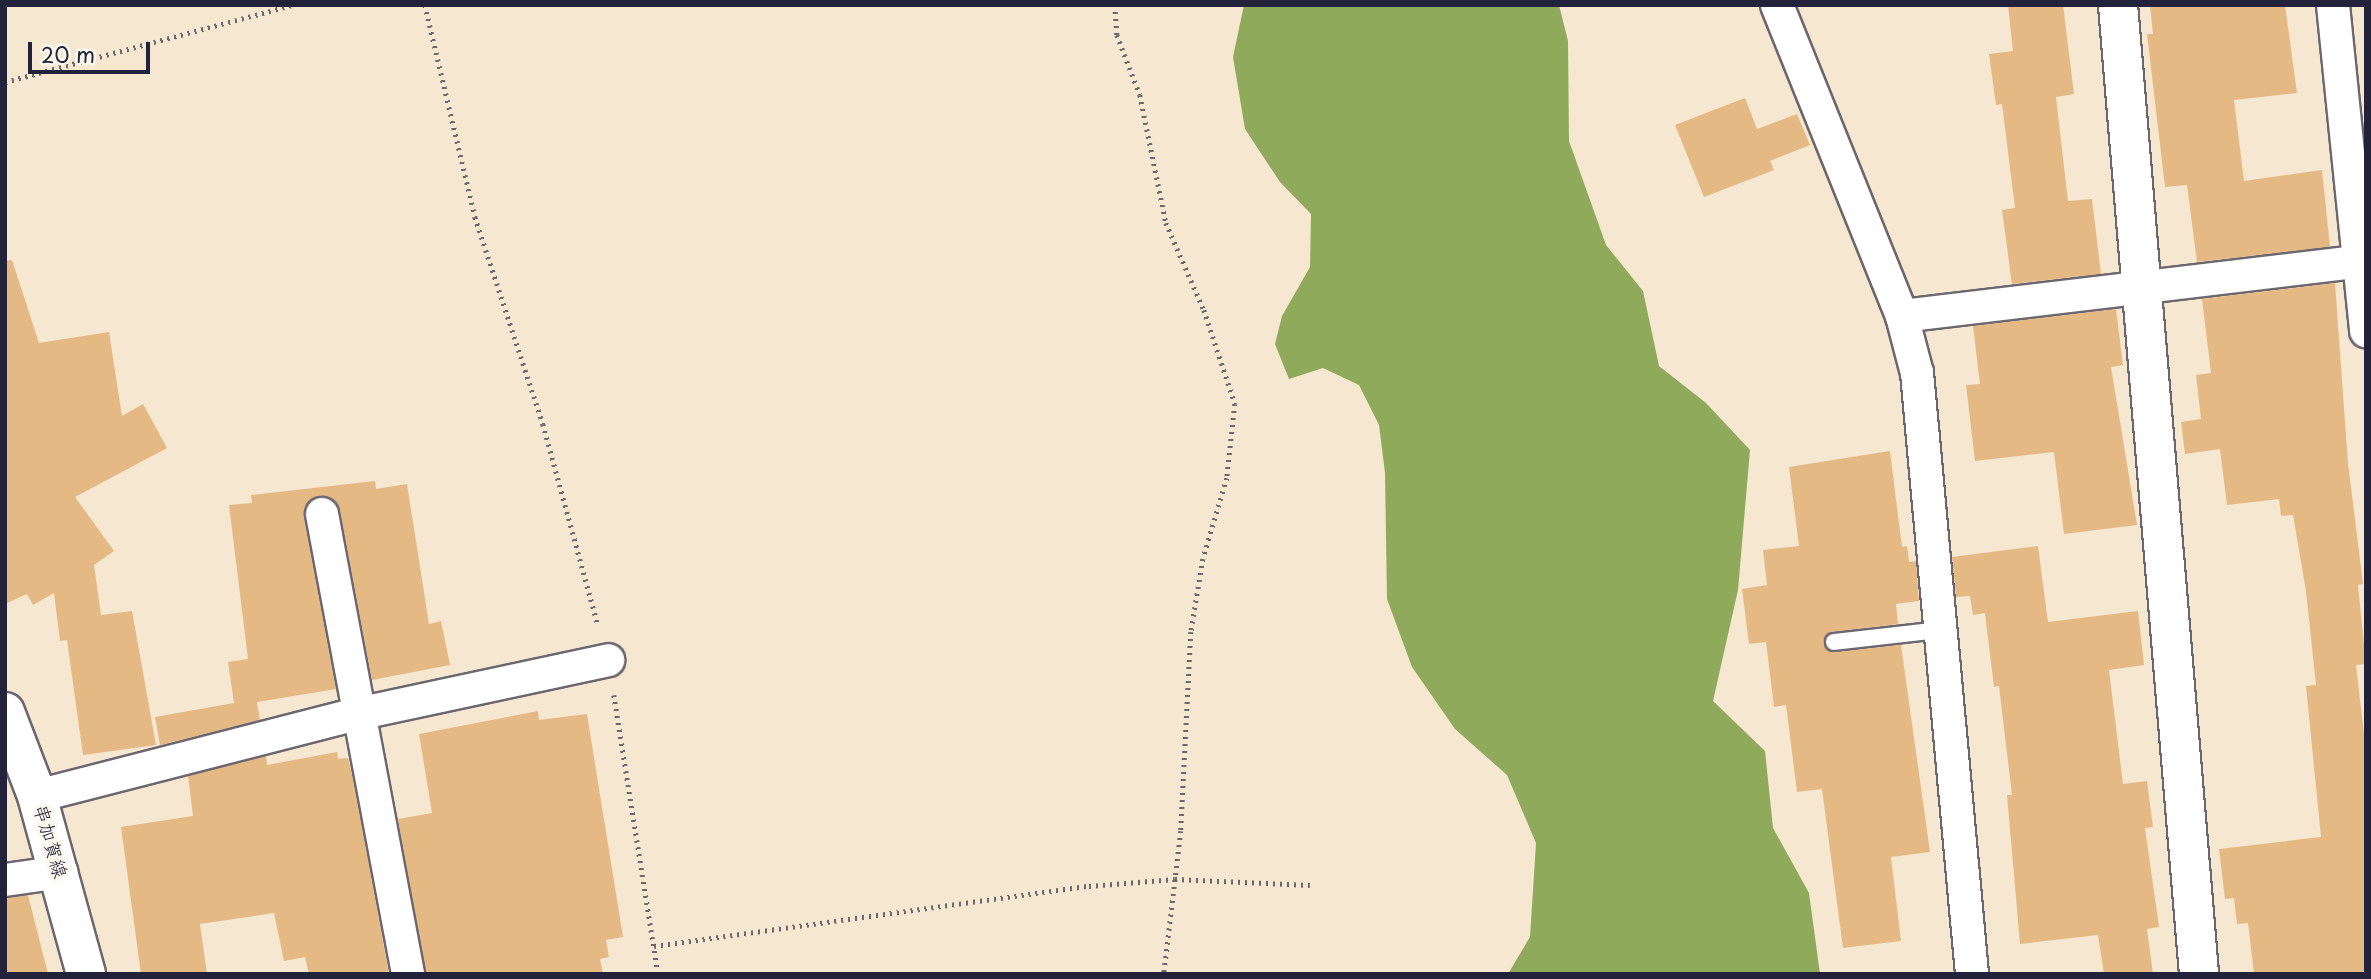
<!DOCTYPE html>
<meta charset="utf-8">
<style>
body{margin:0}
#map{position:relative;width:2371px;height:979px;overflow:hidden;background:#f6e7d0;font-family:"Playpen Sans","Klee One",sans-serif}
div>[style]{position:absolute}
.forest>*{inset:0;background:#90aa5c}
.building>*{inset:0;background:#e5b984}
.path>*{height:4.5px;margin-top:-2.25px;transform-origin:0;background:repeating-linear-gradient(90deg,#6c676f 0 2px,transparent 0 7px)}
.roads{filter:drop-shadow(2px 0 #6c676f) drop-shadow(-2px 0 #6c676f) drop-shadow(0 2px #6c676f) drop-shadow(0 -2px #6c676f)}
.lane>*{height:16px;margin:-8px;padding:0 8px;transform-origin:8px;border-radius:8px;background:#fff}
.street>*{height:32px;margin:-16px;padding:0 16px;transform-origin:16px;border-radius:16px;background:#fff}
.secondary>*{height:38px;margin:-19px;padding:0 19px;transform-origin:19px;border-radius:19px;background:#fff}
span{translate:-50% -50%;white-space:nowrap;text-align:center;line-height:1.15;-webkit-text-stroke:6px #fbf7ec;paint-order:stroke}
.street-label{font-size:19px;color:#22223b}
.frame{position:absolute;inset:0;border:7px solid #22223b;pointer-events:none}
.scale{position:absolute;left:28px;top:42px;width:122px;height:32px;box-sizing:border-box;border:4px solid #22223b;border-top:0;padding-left:9px;font-size:21px;line-height:24px;white-space:nowrap;color:#22223b;-webkit-text-stroke:5px #fbf7ec;paint-order:stroke}
</style>
<div id="map">
<div class="forest">
<div style="clip-path:polygon(1244px 5px,1559px 5px,1568px 41px,1569px 141px,1606px 245px,1643px 291px,1659px 366px,1706px 403px,1750px 450px,1738px 590px,1713px 701px,1765px 751px,1773px 828px,1809px 893px,1820px 974px,1508px 974px,1530px 937px,1536px 843px,1507px 775px,1455px 729px,1412px 667px,1387px 599px,1385px 473px,1379px 425px,1359px 385px,1323px 368px,1289px 379px,1275px 344px,1282px 316px,1310px 267px,1311px 214px,1280px 182px,1245px 129px,1233px 57px)"></div>
</div>
<div class="building">
<div style="clip-path:polygon(2008px 5px,2063px 5px,2074px 94px,2056px 97px,2068px 201px,2092px 199px,2101px 274px,2012px 284px,2002px 210px,2015px 208px,2002px 104px,1996px 105px,1989px 54px,2013px 51px)"></div>
<div style="clip-path:polygon(2150px 5px,2285px 5px,2297px 93px,2234px 100px,2244px 181px,2322px 170px,2330px 247px,2197px 262px,2187px 185px,2165px 187px,2147px 34px,2153px 34px)"></div>
<div style="clip-path:polygon(1745px 98px,1757px 129px,1797px 114px,1810px 145px,1770px 161px,1774px 170px,1704px 197px,1675px 125px)"></div>
<div style="clip-path:polygon(12px 260px,39px 343px,109px 332px,122px 416px,143px 404px,167px 448px,75px 497px,114px 551px,94px 565px,101px 615px,132px 611px,156px 745px,83px 755px,67px 640px,60px 641px,54px 593px,33px 605px,27px 594px,5px 604px,5px 261px)"></div>
<div style="clip-path:polygon(2335px 283px,2348px 463px,2363px 584px,2358px 585px,2366px 664px,2356px 665px,2366px 751px,2366px 974px,2254px 974px,2248px 923px,2237px 924px,2234px 898px,2225px 899px,2219px 849px,2321px 837px,2306px 686px,2316px 685px,2306px 591px,2293px 515px,2281px 516px,2279px 499px,2227px 505px,2220px 449px,2185px 454px,2181px 422px,2201px 419px,2196px 375px,2211px 373px,2202px 299px)"></div>
<div style="clip-path:polygon(2116px 309px,2123px 365px,2111px 367px,2137px 525px,2064px 534px,2054px 452px,1975px 461px,1966px 385px,1980px 384px,1973px 326px)"></div>
<div style="clip-path:polygon(1890px 451px,1902px 547px,1907px 546px,1909px 562px,1916px 561px,1919px 601px,1896px 604px,1898px 624px,1832px 632px,1824px 643px,1835px 652px,1901px 645px,1930px 852px,1891px 857px,1901px 941px,1843px 948px,1822px 789px,1797px 792px,1786px 705px,1774px 707px,1766px 642px,1749px 644px,1742px 589px,1767px 585px,1763px 550px,1799px 546px,1789px 467px)"></div>
<div style="clip-path:polygon(375px 481px,376px 489px,407px 484px,429px 624px,441px 621px,450px 665px,372px 680px,340px 511px,329px 497px,318px 496px,305px 507px,304px 517px,336px 689px,257px 702px,260px 720px,160px 745px,155px 717px,234px 703px,228px 662px,248px 659px,229px 505px,252px 503px,251px 495px)"></div>
<div style="clip-path:polygon(2038px 546px,2048px 622px,2138px 611px,2144px 665px,2109px 670px,2123px 784px,2147px 781px,2153px 827px,2145px 828px,2159px 927px,2147px 929px,2153px 974px,2104px 974px,2098px 935px,2020px 944px,2007px 795px,2012px 795px,1999px 686px,1994px 687px,1985px 613px,1973px 615px,1970px 596px,1956px 597px,1952px 557px)"></div>
<div style="clip-path:polygon(538px 711px,539px 720px,587px 714px,623px 937px,606px 940px,609px 957px,600px 959px,603px 974px,426px 974px,398px 819px,432px 813px,419px 734px)"></div>
<div style="clip-path:polygon(337px 752px,338px 759px,348px 758px,353px 779px,389px 974px,309px 974px,305px 957px,284px 961px,274px 913px,200px 924px,207px 974px,141px 974px,121px 827px,193px 816px,188px 776px,266px 756px,267px 765px)"></div>
<div style="clip-path:polygon(28px 895px,48px 974px,5px 974px,5px 898px)"></div>
</div>
<div class="path">
<div style="left:425px;top:5px;width:218px;rotate:76.7deg"></div>
<div style="left:475px;top:217px;width:218px;rotate:71.8deg"></div>
<div style="left:543px;top:424px;width:208px;rotate:74.7deg"></div>
<div style="left:1115px;top:5px;width:30px;rotate:86deg"></div>
<div style="left:1117px;top:35px;width:64px;rotate:69deg"></div>
<div style="left:1140px;top:95px;width:131px;rotate:78.5deg"></div>
<div style="left:1166px;top:223px;width:95px;rotate:66.4deg"></div>
<div style="left:1204px;top:310px;width:99px;rotate:71.7deg"></div>
<div style="left:1235px;top:404px;width:74px;rotate:96.2deg"></div>
<div style="left:1227px;top:478px;width:84px;rotate:106.5deg"></div>
<div style="left:1203px;top:559px;width:74px;rotate:99.3deg"></div>
<div style="left:1191px;top:632px;width:199px;rotate:92.9deg"></div>
<div style="left:1181px;top:831px;width:144px;rotate:96.8deg"></div>
<div style="left:5px;top:82px;width:297px;rotate:-15deg"></div>
<div style="left:614px;top:695px;width:282px;rotate:81deg"></div>
<div style="left:654px;top:946px;width:439px;rotate:-7.9deg"></div>
<div style="left:1089px;top:886px;width:86px;rotate:-4.7deg"></div>
<div style="left:1175px;top:879px;width:135px;rotate:2.5deg"></div>
</div>
<div class="roads">
<div class="lane">
<div style="left:1834px;top:642px;width:106px;rotate:-6.5deg"></div>
</div>
<div class="street">
<div style="left:1777px;top:5px;width:335px;rotate:68.1deg"></div>
<div style="left:1902px;top:316px;width:59px;rotate:75.3deg"></div>
<div style="left:1917px;top:373px;width:604px;rotate:84.77deg"></div>
<div style="left:2333px;top:5px;width:328px;rotate:84.2deg"></div>
<div style="left:1902px;top:316px;width:467px;rotate:-6.8deg"></div>
<div style="left:322px;top:514px;width:468px;rotate:79.4deg"></div>
<div style="left:37px;top:796px;width:330px;rotate:-14.4deg"></div>
<div style="left:357px;top:714px;width:257px;rotate:-12.1deg"></div>
<div style="left:5px;top:880px;width:57px;rotate:-8.1deg"></div>
</div>
<div class="secondary">
<div style="left:2118px;top:5px;width:972px;rotate:85.22deg"></div>
<div style="left:5px;top:712px;width:90px;rotate:69.1deg"></div>
<div style="left:37px;top:796px;width:185px;rotate:74.6deg"></div>
</div>
</div>
<div class="street-label">
<span style="left:51px;top:841px;rotate:74deg">串加賀線</span>
</div>
<div class="frame"></div>
<div class="scale">20 m</div>
</div>
